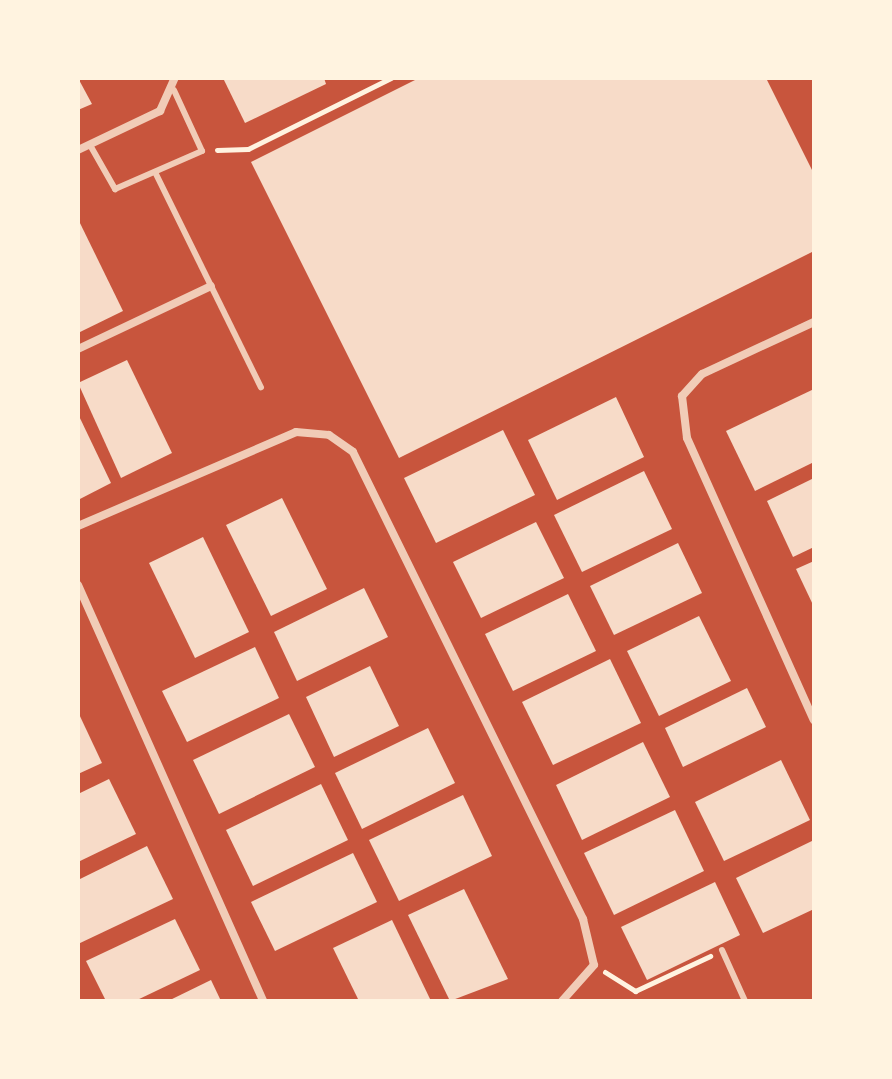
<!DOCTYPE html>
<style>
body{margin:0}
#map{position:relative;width:892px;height:1079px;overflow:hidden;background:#c8553d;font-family:Karla,sans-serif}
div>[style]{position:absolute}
.building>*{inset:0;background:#f7dbc8}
.path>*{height:5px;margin:-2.5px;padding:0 2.5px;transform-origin:2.5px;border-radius:2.5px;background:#fff3e0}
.service>*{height:6px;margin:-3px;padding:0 3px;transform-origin:3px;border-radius:3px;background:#f1ccb7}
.minor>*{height:8px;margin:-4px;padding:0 4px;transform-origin:4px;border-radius:4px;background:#f1ccb7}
span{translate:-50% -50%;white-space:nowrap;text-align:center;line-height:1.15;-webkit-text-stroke:8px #fff3e0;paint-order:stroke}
.frame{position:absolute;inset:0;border:80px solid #fff3e0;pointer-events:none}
</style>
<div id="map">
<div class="building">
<div style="clip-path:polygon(78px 78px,92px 104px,78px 110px)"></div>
<div style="clip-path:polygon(223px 78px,324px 78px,326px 84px,245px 123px)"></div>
<div style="clip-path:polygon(419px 78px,766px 78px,814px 174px,814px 251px,399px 458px,251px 162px)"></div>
<div style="clip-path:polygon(78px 219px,123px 311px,78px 333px)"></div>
<div style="clip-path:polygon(127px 360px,172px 453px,121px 478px,78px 383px)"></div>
<div style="clip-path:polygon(814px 389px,814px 462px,755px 491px,726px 431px)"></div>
<div style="clip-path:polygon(616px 397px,644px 457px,557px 500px,528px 440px)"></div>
<div style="clip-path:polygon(78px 414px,111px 483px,78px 500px)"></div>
<div style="clip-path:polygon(503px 430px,535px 495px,436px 543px,404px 478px)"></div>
<div style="clip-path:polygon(644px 471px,672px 529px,582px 572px,554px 515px)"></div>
<div style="clip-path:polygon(814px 478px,814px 547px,793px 557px,767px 501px)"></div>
<div style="clip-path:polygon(282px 498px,327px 589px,271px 616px,226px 525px)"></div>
<div style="clip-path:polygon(536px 522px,564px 578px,481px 618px,453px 562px)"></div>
<div style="clip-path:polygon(203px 537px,249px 632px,195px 658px,149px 563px)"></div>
<div style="clip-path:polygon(678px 543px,702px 593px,614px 635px,590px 586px)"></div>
<div style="clip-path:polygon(814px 561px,814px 607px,796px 569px)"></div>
<div style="clip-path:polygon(364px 588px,388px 637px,297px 681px,274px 632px)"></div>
<div style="clip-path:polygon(568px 594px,596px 651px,513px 691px,485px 634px)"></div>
<div style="clip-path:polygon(699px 616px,731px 681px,659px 716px,627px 651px)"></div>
<div style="clip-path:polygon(255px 647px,279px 698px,187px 742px,162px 691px)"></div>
<div style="clip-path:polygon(610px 659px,641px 723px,553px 765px,522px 702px)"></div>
<div style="clip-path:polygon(370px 666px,399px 726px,334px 757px,306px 697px)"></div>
<div style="clip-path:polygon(747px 688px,766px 727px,683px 767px,665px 728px)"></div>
<div style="clip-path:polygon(78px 712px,102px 763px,78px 774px)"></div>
<div style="clip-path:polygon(289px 714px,315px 767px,219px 814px,193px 760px)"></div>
<div style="clip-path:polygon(428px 728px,455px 783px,362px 829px,335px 773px)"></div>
<div style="clip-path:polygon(643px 742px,670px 797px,582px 840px,556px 785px)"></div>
<div style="clip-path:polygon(781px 760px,810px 820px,724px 861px,695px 802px)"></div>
<div style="clip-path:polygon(109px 779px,136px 834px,78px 862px,78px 794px)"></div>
<div style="clip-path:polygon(321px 784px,348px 840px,253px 886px,226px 830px)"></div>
<div style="clip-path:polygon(463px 795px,492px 856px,399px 901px,369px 840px)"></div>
<div style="clip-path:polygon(675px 810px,704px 871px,614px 915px,584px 853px)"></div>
<div style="clip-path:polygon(814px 840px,814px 909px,763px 933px,736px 878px)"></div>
<div style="clip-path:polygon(147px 846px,173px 899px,78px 944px,78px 880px)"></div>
<div style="clip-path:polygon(353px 853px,377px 902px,275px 951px,251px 902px)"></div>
<div style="clip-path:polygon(715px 882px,740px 935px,647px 980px,621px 927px)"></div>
<div style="clip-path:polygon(464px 889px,508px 979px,450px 1001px,408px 915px)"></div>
<div style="clip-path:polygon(175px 919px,200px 970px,135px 1001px,106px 1001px,86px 961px)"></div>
<div style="clip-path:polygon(392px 920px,431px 1001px,359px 1001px,333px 948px)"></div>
<div style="clip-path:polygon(211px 980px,221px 1001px,168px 1001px)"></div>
</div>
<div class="path">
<div style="left:217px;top:150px;width:31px;rotate:-2deg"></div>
<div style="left:248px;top:149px;width:160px;rotate:-26.4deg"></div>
<div style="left:605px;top:972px;width:36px;rotate:32deg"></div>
<div style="left:635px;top:991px;width:83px;rotate:-25deg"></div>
</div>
<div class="service">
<div style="left:90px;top:145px;width:51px;rotate:60.4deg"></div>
<div style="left:115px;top:189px;width:95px;rotate:-23.6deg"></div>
<div style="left:202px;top:151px;width:67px;rotate:-114.7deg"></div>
<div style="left:155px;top:172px;width:240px;rotate:63.8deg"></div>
<div style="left:722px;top:950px;width:56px;rotate:65.7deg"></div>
</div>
<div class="minor">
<div style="left:78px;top:150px;width:91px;rotate:-25.4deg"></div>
<div style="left:160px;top:111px;width:36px;rotate:-66deg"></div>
<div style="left:814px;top:322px;width:123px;rotate:155.1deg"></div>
<div style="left:702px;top:374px;width:30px;rotate:132deg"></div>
<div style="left:682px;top:396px;width:42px;rotate:83.2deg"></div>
<div style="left:687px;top:438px;width:309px;rotate:65.8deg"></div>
<div style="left:78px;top:349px;width:147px;rotate:-25.3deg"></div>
<div style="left:78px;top:526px;width:237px;rotate:-23.3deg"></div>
<div style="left:296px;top:432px;width:33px;rotate:5deg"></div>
<div style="left:329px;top:435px;width:29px;rotate:35deg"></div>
<div style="left:353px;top:452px;width:521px;rotate:63.78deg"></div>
<div style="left:583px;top:919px;width:47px;rotate:76.6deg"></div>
<div style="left:594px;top:965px;width:48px;rotate:131.6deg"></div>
<div style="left:78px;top:585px;width:455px;rotate:66deg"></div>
</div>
<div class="frame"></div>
</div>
